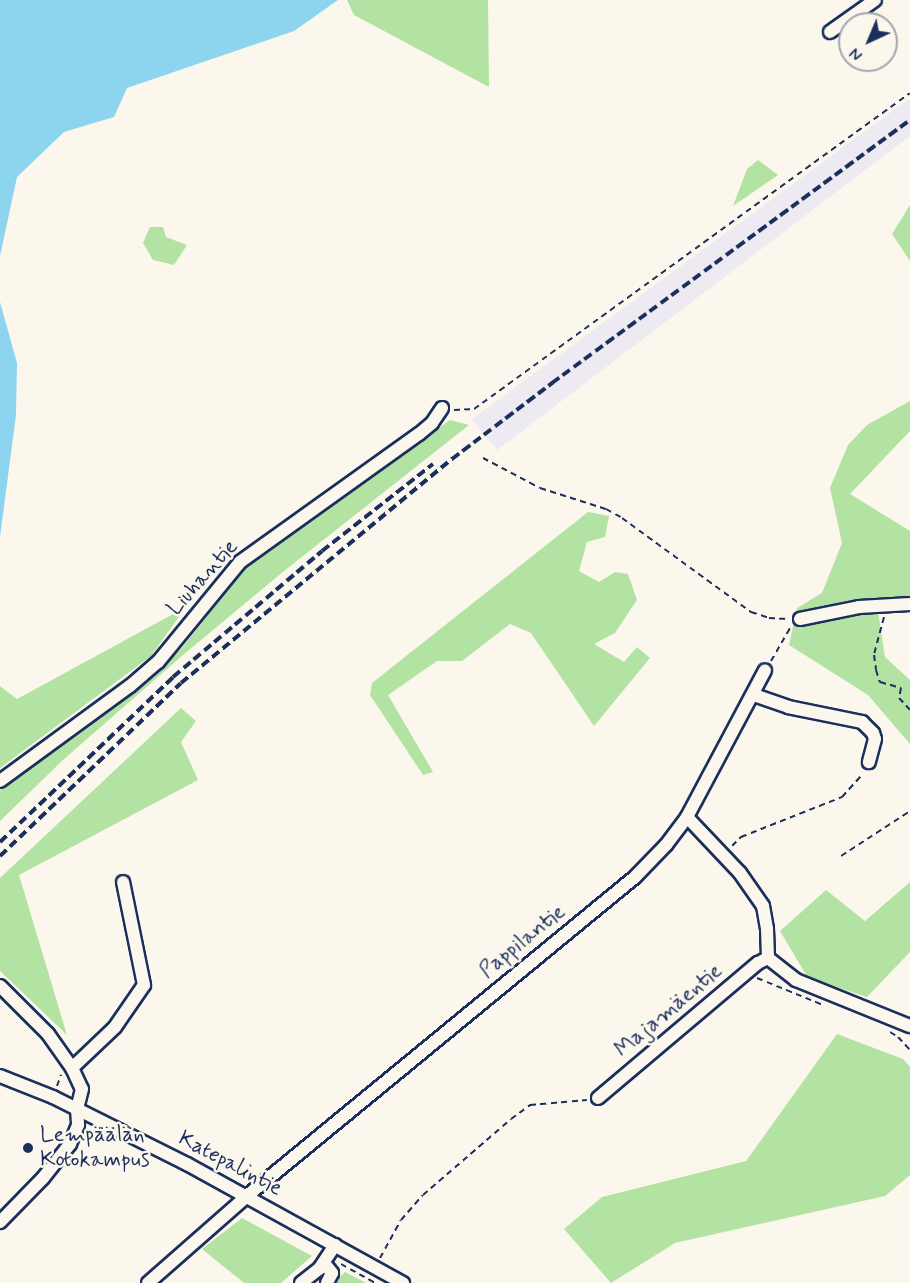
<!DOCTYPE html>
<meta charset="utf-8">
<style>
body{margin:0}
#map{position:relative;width:910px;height:1283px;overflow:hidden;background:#fbf7ec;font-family:Mynerve,sans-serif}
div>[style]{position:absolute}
.built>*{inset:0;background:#edeaf1}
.green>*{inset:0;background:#b3e3a2}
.water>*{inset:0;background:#8dd5ee}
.path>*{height:2px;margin-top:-1px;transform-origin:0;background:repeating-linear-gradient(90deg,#1b2f5e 0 6px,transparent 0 10.5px)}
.roads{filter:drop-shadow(2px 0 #1b2f5e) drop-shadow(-2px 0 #1b2f5e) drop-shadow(0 2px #1b2f5e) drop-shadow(0 -2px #1b2f5e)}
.minor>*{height:12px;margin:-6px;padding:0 6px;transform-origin:6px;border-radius:6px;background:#fbf7ec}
.rail>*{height:4px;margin-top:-2px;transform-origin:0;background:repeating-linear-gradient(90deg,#1b2f5e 0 9px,transparent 0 13.5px)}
.dots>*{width:16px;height:16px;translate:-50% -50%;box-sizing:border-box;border:3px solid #fbf7ec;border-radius:50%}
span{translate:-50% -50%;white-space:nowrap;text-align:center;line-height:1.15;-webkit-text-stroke:5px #fbf7ec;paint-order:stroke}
.street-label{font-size:22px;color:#1b2f5e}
.poi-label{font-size:22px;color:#1b2f5e}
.left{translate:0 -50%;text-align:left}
.north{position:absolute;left:838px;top:12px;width:60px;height:60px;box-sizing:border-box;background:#fbf7ec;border:2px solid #a1a7b3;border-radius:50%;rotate:224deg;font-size:16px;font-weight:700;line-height:24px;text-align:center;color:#1b2f5e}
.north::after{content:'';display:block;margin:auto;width:21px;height:27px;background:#1b2f5e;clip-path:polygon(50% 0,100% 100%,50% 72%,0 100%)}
</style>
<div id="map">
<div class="built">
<div style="clip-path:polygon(910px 98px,910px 136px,497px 450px,472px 419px)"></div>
</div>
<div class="green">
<div style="clip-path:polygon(347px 0,488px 0,489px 87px,354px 15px)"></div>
<div style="clip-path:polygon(758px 160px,778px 175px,733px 206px,747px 169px)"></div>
<div style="clip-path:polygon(910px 205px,910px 261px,892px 234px)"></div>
<div style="clip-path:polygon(150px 227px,163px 227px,166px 237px,187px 245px,174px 265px,153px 260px,143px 243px)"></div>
<div style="clip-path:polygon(910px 401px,910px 431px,850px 494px,910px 531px,910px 596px,876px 598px,885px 657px,910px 680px,910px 744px,868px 695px,789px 645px,797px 608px,822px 593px,842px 543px,830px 488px,848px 445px,867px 425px)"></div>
<div style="clip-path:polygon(450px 420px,469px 425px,284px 571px,183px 655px,63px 760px,0 821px,0 790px,154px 674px,182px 648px,249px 564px)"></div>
<div style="clip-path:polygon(588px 512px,609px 516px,605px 537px,587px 542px,579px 571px,599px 582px,615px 572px,628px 574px,637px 600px,615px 633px,594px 644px,624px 662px,637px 647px,650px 658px,594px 726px,531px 633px,510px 624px,462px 661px,437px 661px,388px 695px,433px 772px,423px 775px,370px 695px,372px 683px)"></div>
<div style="clip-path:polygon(186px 607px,151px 656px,0 768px,0 686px,17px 699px)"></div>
<div style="clip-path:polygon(181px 708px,196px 721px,181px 742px,198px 780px,19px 875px,67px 1035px,0 971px,0 878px)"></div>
<div style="clip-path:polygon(910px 882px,910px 952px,867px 997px,808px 978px,780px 931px,826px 890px,865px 921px)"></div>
<div style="clip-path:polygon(837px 1034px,903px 1059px,910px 1067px,910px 1175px,885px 1196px,675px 1243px,611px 1283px,564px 1229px,602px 1197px,746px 1161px)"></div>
<div style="clip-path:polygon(242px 1218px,312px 1256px,281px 1283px,244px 1283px,202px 1249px)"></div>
<div style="clip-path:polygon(345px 1272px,366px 1283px,334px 1283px)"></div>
</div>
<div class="water">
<div style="clip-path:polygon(0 0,338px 0,294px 31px,127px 88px,114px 117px,64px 132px,17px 177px,0 256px)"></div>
<div style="clip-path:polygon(0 302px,17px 363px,16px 415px,0 537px)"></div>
</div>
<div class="path">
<div style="left:454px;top:410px;width:20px;rotate:-3deg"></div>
<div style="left:474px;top:409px;width:538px;rotate:-35.93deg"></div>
<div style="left:483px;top:458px;width:64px;rotate:27.8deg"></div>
<div style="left:540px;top:488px;width:69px;rotate:17.7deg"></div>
<div style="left:606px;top:509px;width:18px;rotate:29deg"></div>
<div style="left:622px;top:518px;width:160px;rotate:36.1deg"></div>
<div style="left:751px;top:612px;width:19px;rotate:18deg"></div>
<div style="left:769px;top:618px;width:19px;rotate:3deg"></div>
<div style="left:884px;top:617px;width:39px;rotate:105deg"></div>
<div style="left:874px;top:655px;width:15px;rotate:82deg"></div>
<div style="left:876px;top:670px;width:13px;rotate:72deg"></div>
<div style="left:880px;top:682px;width:22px;rotate:16deg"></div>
<div style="left:901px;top:688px;width:10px;rotate:101deg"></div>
<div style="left:899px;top:698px;width:16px;rotate:47deg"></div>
<div style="left:771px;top:661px;width:39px;rotate:-60deg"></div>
<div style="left:732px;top:846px;width:13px;rotate:-45deg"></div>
<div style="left:741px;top:837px;width:109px;rotate:-21.6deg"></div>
<div style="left:842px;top:797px;width:31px;rotate:-48deg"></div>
<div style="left:841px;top:856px;width:82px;rotate:-33.1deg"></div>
<div style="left:757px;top:978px;width:71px;rotate:22.2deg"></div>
<div style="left:890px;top:1032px;width:9px;rotate:32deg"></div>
<div style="left:898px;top:1037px;width:18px;rotate:47deg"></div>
<div style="left:57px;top:1086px;width:12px;rotate:-70deg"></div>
<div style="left:380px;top:1258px;width:43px;rotate:-61.1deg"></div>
<div style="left:401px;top:1220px;width:33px;rotate:-49deg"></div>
<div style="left:423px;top:1195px;width:116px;rotate:-40.8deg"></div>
<div style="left:511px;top:1119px;width:24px;rotate:-36deg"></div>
<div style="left:530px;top:1105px;width:57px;rotate:-5deg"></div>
<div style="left:341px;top:1264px;width:39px;rotate:29deg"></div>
</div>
<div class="roads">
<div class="minor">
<div style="left:830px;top:32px;width:55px;rotate:-35.4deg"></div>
<div style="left:800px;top:619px;width:60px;rotate:-11.5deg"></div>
<div style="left:859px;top:607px;width:51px;rotate:-3.4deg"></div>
<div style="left:754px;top:695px;width:36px;rotate:19deg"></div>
<div style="left:788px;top:707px;width:76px;rotate:11.5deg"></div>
<div style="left:862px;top:722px;width:16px;rotate:45deg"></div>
<div style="left:873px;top:733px;width:6px;rotate:72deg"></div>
<div style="left:875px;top:739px;width:24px;rotate:105deg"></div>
<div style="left:0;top:781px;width:161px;rotate:-36.2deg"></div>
<div style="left:130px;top:686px;width:37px;rotate:-41deg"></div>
<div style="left:158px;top:662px;width:129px;rotate:-50.6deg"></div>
<div style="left:240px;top:562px;width:220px;rotate:-35.6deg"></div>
<div style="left:419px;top:434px;width:17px;rotate:-40deg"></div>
<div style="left:432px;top:423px;width:18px;rotate:-56deg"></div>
<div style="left:687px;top:817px;width:77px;rotate:46.6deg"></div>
<div style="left:740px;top:873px;width:40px;rotate:55.1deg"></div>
<div style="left:763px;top:906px;width:23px;rotate:80deg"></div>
<div style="left:767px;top:929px;width:29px;rotate:88deg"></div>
<div style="left:768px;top:958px;width:36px;rotate:38deg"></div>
<div style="left:796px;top:980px;width:123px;rotate:22deg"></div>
<div style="left:0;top:986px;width:68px;rotate:45deg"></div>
<div style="left:48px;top:1034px;width:42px;rotate:54.8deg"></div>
<div style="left:72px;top:1068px;width:23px;rotate:65deg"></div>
<div style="left:82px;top:1089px;width:21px;rotate:104deg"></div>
<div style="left:77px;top:1109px;width:16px;rotate:86deg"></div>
<div style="left:78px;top:1125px;width:21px;rotate:113deg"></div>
<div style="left:70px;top:1144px;width:43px;rotate:128.5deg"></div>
<div style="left:43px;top:1178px;width:62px;rotate:134.3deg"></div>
<div style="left:72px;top:1068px;width:59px;rotate:-43.6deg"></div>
<div style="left:115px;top:1027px;width:51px;rotate:-55.4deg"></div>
<div style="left:144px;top:985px;width:105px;rotate:-101.5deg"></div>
<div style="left:0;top:1076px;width:57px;rotate:21.6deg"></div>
<div style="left:53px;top:1097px;width:150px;rotate:26.6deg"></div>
<div style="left:187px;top:1164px;width:247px;rotate:28.9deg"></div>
<div style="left:598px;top:1098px;width:209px;rotate:-40.2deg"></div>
<div style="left:758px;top:963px;width:11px;rotate:-27deg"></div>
<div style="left:324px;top:1263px;width:13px;rotate:51deg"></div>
<div style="left:332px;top:1273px;width:11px;rotate:117deg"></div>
<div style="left:148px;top:1283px;width:133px;rotate:-41.3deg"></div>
<div style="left:248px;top:1195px;width:501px;rotate:-39.41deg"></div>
<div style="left:635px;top:877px;width:45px;rotate:-45.9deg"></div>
<div style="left:666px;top:845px;width:35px;rotate:-53deg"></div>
<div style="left:687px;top:817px;width:166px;rotate:-62deg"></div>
<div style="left:301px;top:1283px;width:23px;rotate:-38deg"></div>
<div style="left:319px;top:1269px;width:29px;rotate:-56deg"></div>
</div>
</div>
<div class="rail">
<div style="left:0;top:842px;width:239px;rotate:-43.6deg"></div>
<div style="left:173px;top:677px;width:195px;rotate:-40.2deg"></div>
<div style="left:322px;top:551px;width:141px;rotate:-38.1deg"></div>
<div style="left:0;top:856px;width:250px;rotate:-43.7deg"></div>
<div style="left:181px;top:683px;width:352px;rotate:-39.6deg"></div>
<div style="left:452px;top:459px;width:126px;rotate:-37.2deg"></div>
<div style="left:552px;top:383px;width:444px;rotate:-36.3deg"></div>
</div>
<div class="dots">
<div style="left:28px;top:1148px;background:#1b2f5e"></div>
</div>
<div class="street-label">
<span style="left:203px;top:578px;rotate:-48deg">Liuhantie</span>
<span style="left:523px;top:942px;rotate:-39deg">Pappilantie</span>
<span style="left:669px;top:1011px;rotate:-40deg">Majamäentie</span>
<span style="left:230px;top:1164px;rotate:28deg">Katepalintie</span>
</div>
<div class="poi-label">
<span class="left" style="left:40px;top:1148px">Lempäälän<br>Kotokampus</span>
</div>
<div class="north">N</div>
</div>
